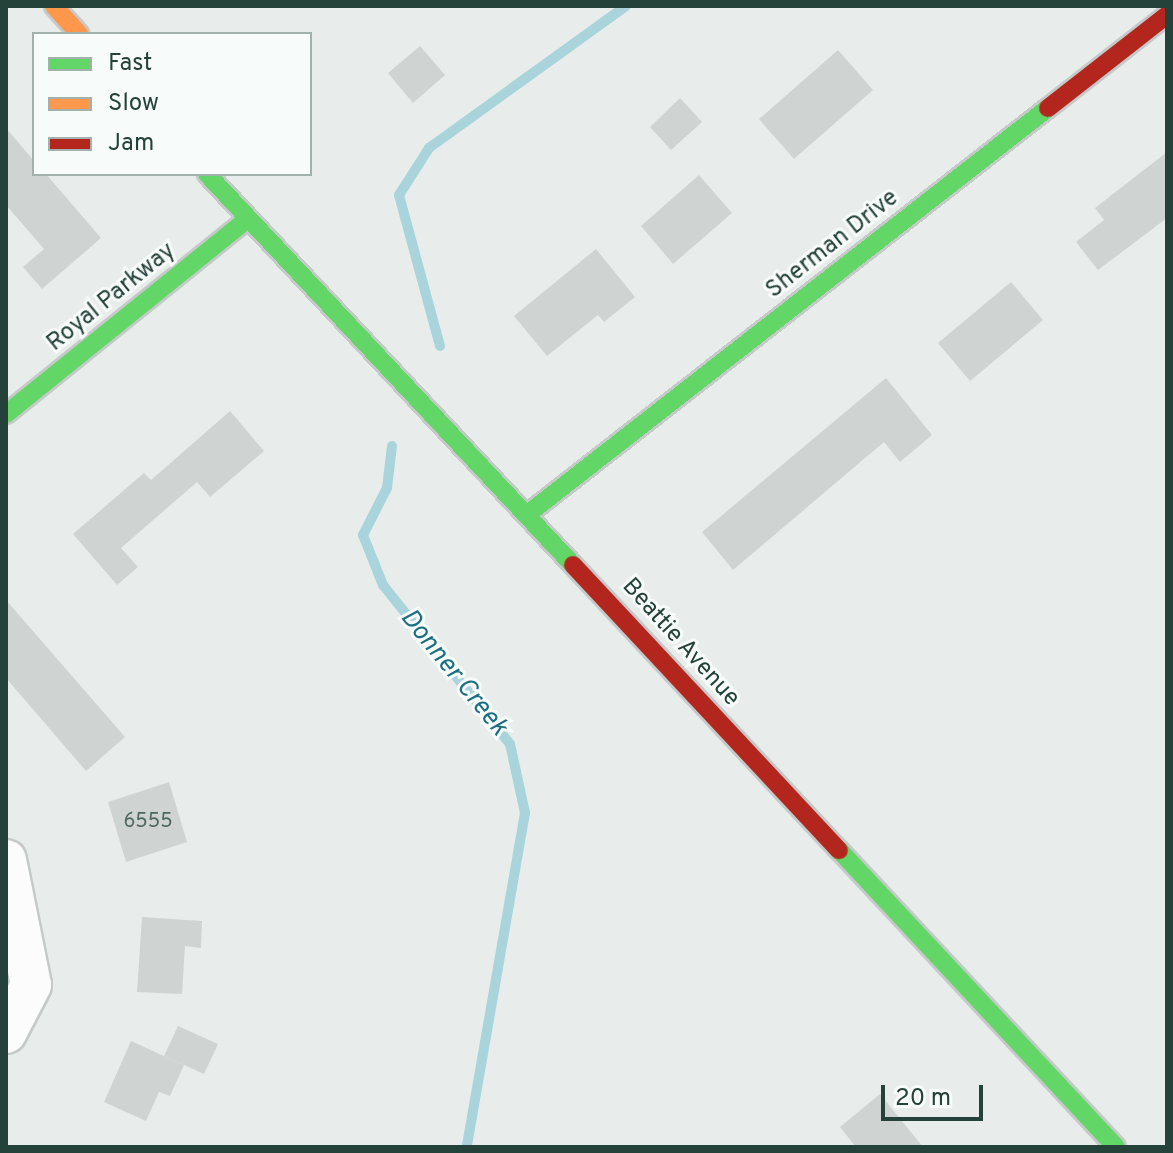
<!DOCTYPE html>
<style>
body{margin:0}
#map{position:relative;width:1173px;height:1153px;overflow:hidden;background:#e8edeb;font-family:Overpass,sans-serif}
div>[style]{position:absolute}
.stream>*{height:10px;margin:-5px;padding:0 5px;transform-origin:5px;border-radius:5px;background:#a9d4db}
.building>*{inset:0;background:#cfd4d2}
.roads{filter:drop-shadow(2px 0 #c5cac8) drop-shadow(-2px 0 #c5cac8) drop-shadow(0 2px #c5cac8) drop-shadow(0 -2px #c5cac8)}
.street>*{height:40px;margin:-20px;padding:0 20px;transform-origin:20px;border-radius:20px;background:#fcfcfc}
.fast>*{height:18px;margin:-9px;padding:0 9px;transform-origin:9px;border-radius:9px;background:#63d668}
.slow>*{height:18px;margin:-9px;padding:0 9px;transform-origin:9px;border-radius:9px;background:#ff974d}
.jam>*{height:18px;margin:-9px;padding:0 9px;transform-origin:9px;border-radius:9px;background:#b3261e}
span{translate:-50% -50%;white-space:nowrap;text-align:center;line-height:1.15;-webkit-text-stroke:6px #f7fbf9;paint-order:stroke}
.number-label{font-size:20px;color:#506761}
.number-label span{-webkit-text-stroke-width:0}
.street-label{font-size:24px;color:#24423a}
.water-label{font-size:26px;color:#1c6f80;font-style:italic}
.frame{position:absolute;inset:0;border:8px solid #24423a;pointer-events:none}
.legend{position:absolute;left:32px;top:32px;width:280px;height:144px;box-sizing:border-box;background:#f7fbf9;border:2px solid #a3b1ad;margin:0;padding:10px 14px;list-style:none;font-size:24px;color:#24423a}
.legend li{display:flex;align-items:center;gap:16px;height:40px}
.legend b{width:40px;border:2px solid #a3b1ad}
.scale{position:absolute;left:881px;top:1085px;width:102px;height:36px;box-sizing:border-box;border:4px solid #24423a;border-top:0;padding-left:10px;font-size:24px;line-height:28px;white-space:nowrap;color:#24423a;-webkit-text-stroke:6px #f7fbf9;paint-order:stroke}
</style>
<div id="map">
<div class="stream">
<div style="left:440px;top:346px;width:156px;rotate:-105.2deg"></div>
<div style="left:399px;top:195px;width:56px;rotate:-57.4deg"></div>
<div style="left:429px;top:148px;width:243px;rotate:-35.8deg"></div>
<div style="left:392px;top:446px;width:42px;rotate:96.8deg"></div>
<div style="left:387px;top:488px;width:53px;rotate:117.1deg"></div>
<div style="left:363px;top:535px;width:54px;rotate:68.2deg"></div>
<div style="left:383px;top:585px;width:203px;rotate:51.4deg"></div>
<div style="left:510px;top:744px;width:71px;rotate:77.7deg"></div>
<div style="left:525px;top:813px;width:339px;rotate:99.9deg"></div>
</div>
<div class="building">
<div style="clip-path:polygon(420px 46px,445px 75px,413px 103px,388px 73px)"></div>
<div style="clip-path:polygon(838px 50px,873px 90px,794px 159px,759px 119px)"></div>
<div style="clip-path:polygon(680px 98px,702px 122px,671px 150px,650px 127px)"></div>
<div style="clip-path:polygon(6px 128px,34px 161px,34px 174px,46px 174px,101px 238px,42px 289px,23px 267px,44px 249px,6px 205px)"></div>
<div style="clip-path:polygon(1167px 152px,1167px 218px,1098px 270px,1076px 242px,1104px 220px,1095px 208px)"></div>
<div style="clip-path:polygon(699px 175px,732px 213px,673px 264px,641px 226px)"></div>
<div style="clip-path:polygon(596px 249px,635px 297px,604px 322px,598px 315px,547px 356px,514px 316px)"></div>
<div style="clip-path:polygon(1011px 282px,1043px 320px,970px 381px,938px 343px)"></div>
<div style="clip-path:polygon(886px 378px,932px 435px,900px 462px,884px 442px,733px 570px,702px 532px)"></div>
<div style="clip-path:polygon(230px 411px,264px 451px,210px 497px,197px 482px,121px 548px,138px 567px,117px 585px,73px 534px,144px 473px,151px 480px)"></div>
<div style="clip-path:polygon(6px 600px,125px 737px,86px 771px,6px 678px)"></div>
<div style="clip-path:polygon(169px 782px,187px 842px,126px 862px,108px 802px)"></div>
<div style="clip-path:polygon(142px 917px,202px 921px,201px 948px,185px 946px,182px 994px,137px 992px)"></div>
<div style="clip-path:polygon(178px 1026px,218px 1044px,204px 1074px,164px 1056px)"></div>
<div style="clip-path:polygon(131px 1041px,184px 1065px,170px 1096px,159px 1092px,146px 1121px,104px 1102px)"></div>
<div style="clip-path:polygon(880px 1094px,923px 1147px,856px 1147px,840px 1127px)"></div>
</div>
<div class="roads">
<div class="street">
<div style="left:6px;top:860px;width:127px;rotate:78.7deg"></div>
<div style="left:31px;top:985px;width:54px;rotate:117.5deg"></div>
</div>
<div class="fast">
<div style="left:207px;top:174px;width:536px;rotate:46.89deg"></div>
<div style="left:6px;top:414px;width:311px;rotate:-38.9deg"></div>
<div style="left:529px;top:513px;width:658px;rotate:-37.97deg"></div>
<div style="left:839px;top:850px;width:406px;rotate:47deg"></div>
</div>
<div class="slow">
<div style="left:54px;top:6px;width:38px;rotate:48deg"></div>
</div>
<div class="jam">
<div style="left:1048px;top:108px;width:151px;rotate:-38deg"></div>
<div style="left:573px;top:565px;width:390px;rotate:47deg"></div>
</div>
</div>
<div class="number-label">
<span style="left:148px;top:822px">6555</span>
</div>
<div class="street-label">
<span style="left:833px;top:245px;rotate:-38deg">Sherman Drive</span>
<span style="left:112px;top:298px;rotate:-39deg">Royal Parkway</span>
<span style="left:680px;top:643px;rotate:48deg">Beattie Avenue</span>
</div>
<div class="water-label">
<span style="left:453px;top:673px;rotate:51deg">Donner Creek</span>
</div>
<div class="frame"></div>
<ul class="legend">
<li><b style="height:10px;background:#63d668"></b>Fast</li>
<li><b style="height:10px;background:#ff974d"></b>Slow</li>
<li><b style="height:10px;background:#b3261e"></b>Jam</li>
</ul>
<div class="scale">20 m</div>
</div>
